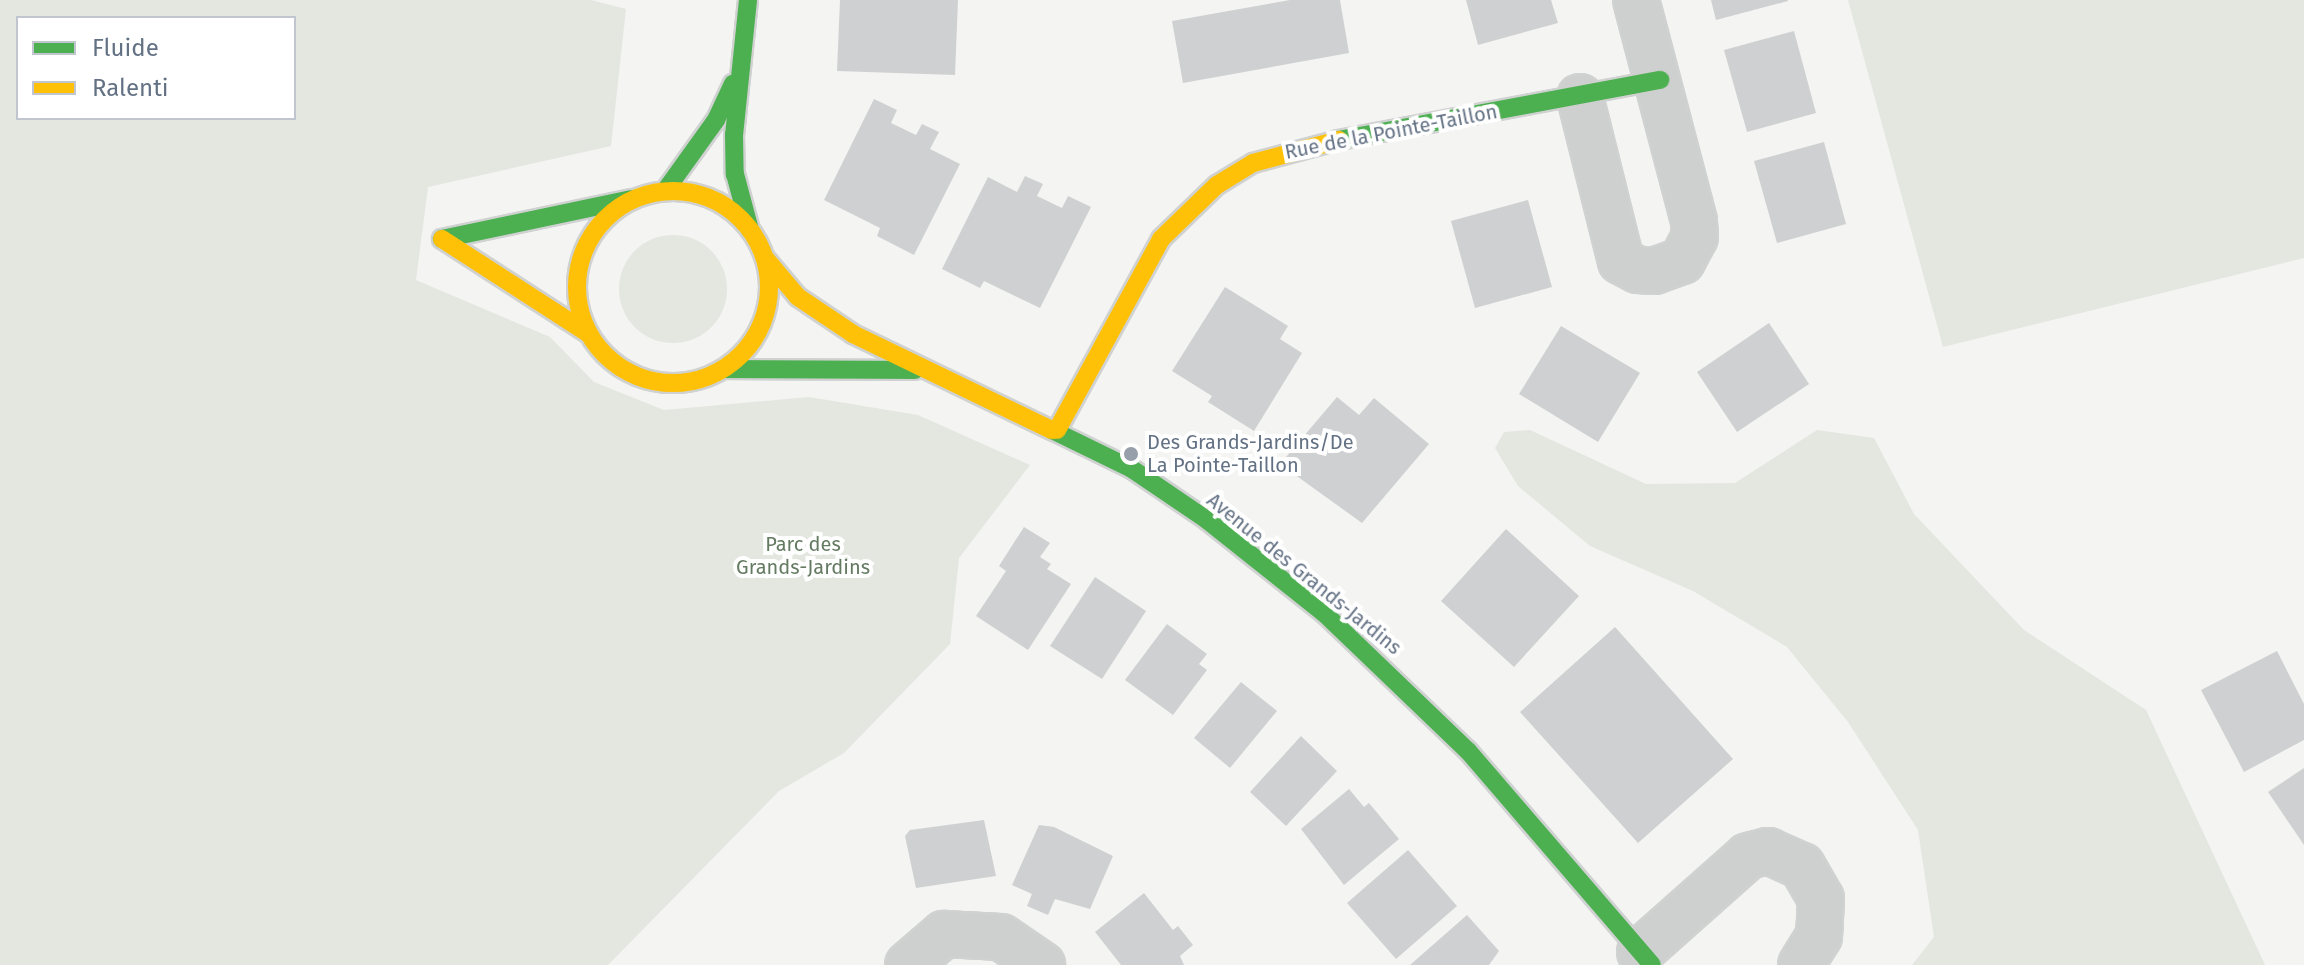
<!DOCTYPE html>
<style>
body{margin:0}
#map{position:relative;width:2304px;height:965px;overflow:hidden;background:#f4f4f2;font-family:"Fira Sans",sans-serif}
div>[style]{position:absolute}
.green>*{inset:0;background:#e3e7e0}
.round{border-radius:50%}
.building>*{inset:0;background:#cfd0d1}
.roads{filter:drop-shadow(2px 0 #d0d2d2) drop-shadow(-2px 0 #d0d2d2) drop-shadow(0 2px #d0d2d2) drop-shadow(0 -2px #d0d2d2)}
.street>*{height:44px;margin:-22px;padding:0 22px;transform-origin:22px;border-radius:22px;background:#cecfcf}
.fast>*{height:18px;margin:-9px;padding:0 9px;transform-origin:9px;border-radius:9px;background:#4caf50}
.slow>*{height:18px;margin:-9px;padding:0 9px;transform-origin:9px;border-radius:9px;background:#ffc107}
.slow>.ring{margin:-9px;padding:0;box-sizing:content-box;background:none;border:18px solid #ffc107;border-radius:50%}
.dots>*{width:22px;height:22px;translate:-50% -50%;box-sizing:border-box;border:4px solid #fff;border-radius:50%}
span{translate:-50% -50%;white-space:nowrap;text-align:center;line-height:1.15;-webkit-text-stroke:8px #fff;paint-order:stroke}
.street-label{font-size:20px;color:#637184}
.poi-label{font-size:20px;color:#637184}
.left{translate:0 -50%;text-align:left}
.park-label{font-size:20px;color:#647b62}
.legend{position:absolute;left:16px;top:16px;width:280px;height:104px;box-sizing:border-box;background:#fff;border:2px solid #c1c6ce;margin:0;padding:10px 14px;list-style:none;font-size:24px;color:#637184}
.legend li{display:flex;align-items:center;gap:16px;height:40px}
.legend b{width:40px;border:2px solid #c1c6ce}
</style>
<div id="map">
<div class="green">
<div style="clip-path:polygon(evenodd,0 0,591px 0,626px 9px,611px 146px,428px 187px,416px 280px,550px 337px,594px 382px,664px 410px,809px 397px,918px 415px,1030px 465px,959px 558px,950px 644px,844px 753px,779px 791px,608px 965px,0 965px,0 0,18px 18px,294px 18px,294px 118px,18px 118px,18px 18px)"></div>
<div style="clip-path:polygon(1848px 0,2304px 0,2304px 258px,1943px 347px)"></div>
<div class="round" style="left:619px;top:235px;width:108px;height:108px"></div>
<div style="clip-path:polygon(1530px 430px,1646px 484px,1735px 483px,1817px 430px,1874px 438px,1914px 514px,2024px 630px,2146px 710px,2265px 965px,1912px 965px,1934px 937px,1918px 830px,1848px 722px,1787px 647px,1693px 591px,1590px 546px,1518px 486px,1495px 448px,1504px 432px)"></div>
</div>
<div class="building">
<div style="clip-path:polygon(840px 0,958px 0,955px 75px,837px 71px)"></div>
<div style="clip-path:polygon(1290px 0,1340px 0,1349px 53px,1183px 83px,1172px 21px)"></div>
<div style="clip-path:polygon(1466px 0,1551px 0,1558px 23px,1478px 45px)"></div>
<div style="clip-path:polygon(1711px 0,1788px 0,1788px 1px,1716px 20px)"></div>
<div style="clip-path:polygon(1794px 31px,1816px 113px,1747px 132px,1724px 50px)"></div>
<div style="clip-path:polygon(874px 99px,897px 110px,891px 123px,916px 135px,922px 124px,939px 132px,930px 149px,960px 164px,914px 255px,877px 236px,880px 228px,824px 200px)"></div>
<div style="clip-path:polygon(1824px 142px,1846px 224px,1777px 243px,1754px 161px)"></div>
<div style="clip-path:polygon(1025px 176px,1043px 184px,1037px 196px,1062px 208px,1068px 196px,1091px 207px,1040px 308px,984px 281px,980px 288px,942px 269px,988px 177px,1017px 192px)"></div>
<div style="clip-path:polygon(1528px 200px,1552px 287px,1475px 308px,1451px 221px)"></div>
<div style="clip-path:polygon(1225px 287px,1288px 326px,1280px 339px,1302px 353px,1254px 431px,1208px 402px,1212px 396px,1172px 371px)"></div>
<div style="clip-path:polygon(1769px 323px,1809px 384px,1737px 432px,1697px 372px)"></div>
<div style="clip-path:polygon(1561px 326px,1640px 373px,1598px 442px,1519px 394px)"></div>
<div style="clip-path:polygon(1337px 397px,1359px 415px,1374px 398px,1429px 444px,1362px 523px,1280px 464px)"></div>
<div style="clip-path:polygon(1024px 527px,1050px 543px,1040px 557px,1051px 564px,1047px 569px,1071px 584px,1028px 650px,976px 616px,1006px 571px,999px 566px)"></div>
<div style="clip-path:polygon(1506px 529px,1579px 596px,1514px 667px,1441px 601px)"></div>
<div style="clip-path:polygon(1095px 577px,1146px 611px,1102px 679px,1050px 646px)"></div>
<div style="clip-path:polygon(1167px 624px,1207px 654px,1199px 664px,1207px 670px,1173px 715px,1125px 680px)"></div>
<div style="clip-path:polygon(1615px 627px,1733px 759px,1638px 843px,1520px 712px)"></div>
<div style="clip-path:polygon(2277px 651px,2304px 704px,2304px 740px,2244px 772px,2201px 690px)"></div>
<div style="clip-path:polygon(1241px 682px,1277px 711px,1230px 768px,1194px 738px)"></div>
<div style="clip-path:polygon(1301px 736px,1337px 771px,1286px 826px,1250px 792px)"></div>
<div style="clip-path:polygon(2304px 768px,2304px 845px,2268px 792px)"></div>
<div style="clip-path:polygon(1349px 789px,1364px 807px,1369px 803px,1399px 839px,1344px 885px,1301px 829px)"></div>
<div style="clip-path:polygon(984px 820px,996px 876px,916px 888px,905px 836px,910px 830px)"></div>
<div style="clip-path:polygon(1039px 825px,1054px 827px,1113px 856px,1090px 909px,1055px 899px,1048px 915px,1027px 906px,1032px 894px,1012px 885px)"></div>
<div style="clip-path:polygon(1408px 850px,1457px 906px,1396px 959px,1347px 903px)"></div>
<div style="clip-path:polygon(1144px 893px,1173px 930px,1178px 926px,1193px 945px,1180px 956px,1184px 965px,1121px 965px,1095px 932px)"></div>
<div style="clip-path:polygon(1467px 915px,1499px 951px,1489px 965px,1410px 965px)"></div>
</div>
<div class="roads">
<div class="street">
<div style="left:1580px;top:97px;width:169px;rotate:76deg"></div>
<div style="left:1621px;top:261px;width:19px;rotate:28deg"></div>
<div style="left:1638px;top:270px;width:16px;rotate:4deg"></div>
<div style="left:1654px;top:271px;width:30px;rotate:-20deg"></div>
<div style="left:1682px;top:261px;width:27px;rotate:-62deg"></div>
<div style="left:1695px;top:237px;width:16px;rotate:-94deg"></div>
<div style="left:1694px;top:221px;width:228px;rotate:-104.7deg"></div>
<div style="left:1640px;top:952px;width:144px;rotate:-41.6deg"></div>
<div style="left:1748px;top:856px;width:21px;rotate:-14deg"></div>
<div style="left:1768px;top:851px;width:37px;rotate:24deg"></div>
<div style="left:1802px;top:866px;width:38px;rotate:60deg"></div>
<div style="left:1821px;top:899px;width:37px;rotate:93deg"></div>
<div style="left:1819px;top:936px;width:34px;rotate:122deg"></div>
<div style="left:908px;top:965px;width:48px;rotate:-40.7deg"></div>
<div style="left:944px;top:934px;width:57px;rotate:3deg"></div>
<div style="left:1001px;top:937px;width:50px;rotate:34.3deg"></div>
</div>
<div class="fast">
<div style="left:748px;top:0;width:136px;rotate:95.9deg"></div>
<div style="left:734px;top:135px;width:39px;rotate:89deg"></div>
<div style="left:735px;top:174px;width:58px;rotate:75deg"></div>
<div style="left:1339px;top:140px;width:327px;rotate:-10.6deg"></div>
<div style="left:665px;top:191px;width:87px;rotate:-54.3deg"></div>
<div style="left:716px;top:120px;width:40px;rotate:-65deg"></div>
<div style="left:442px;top:239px;width:193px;rotate:-11.9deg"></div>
<div style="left:725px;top:369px;width:190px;rotate:0.3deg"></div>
<div style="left:1052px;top:430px;width:89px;rotate:26deg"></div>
<div style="left:1132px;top:469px;width:91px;rotate:34.2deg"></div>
<div style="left:1207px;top:520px;width:149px;rotate:38.5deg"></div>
<div style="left:1324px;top:613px;width:199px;rotate:43.8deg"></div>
<div style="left:1468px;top:751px;width:282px;rotate:49.3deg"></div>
</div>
<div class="slow">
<div class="ring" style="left:577px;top:191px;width:174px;height:174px"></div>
<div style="left:442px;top:239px;width:175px;rotate:32.9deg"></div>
<div style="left:765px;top:258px;width:51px;rotate:49.8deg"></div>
<div style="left:798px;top:297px;width:66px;rotate:33.9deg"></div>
<div style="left:853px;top:334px;width:221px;rotate:25.8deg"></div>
<div style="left:1057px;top:430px;width:217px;rotate:-61.4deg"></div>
<div style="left:1161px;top:239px;width:78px;rotate:-44deg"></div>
<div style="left:1217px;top:185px;width:42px;rotate:-31.4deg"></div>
<div style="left:1253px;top:163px;width:89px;rotate:-15deg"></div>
</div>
</div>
<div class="dots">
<div style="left:1131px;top:454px;background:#969faa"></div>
</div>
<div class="street-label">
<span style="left:1391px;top:132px;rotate:-11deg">Rue de la Pointe-Taillon</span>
<span style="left:1304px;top:574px;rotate:39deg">Avenue des Grands-Jardins</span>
</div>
<div class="poi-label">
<span class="left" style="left:1147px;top:454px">Des Grands-Jardins/De<br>La Pointe-Taillon</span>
</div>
<div class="park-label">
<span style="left:803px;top:556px">Parc des<br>Grands-Jardins</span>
</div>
<ul class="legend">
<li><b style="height:10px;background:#4caf50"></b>Fluide</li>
<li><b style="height:10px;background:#ffc107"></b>Ralenti</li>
</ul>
</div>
